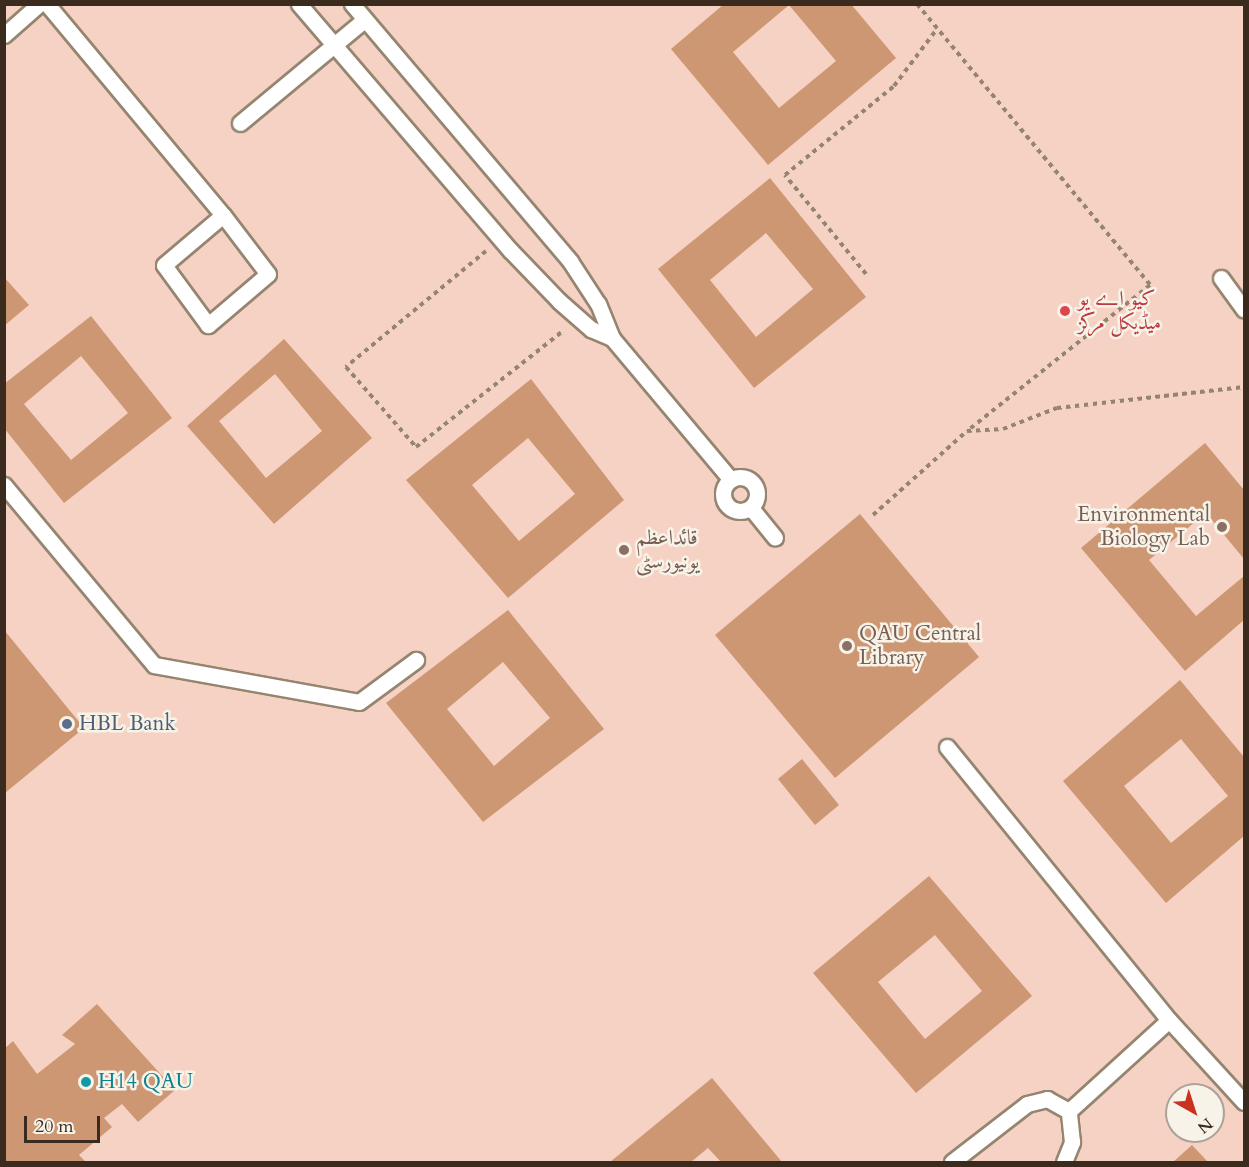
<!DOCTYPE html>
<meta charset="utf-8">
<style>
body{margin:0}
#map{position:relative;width:1249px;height:1167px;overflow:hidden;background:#efe0c2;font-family:Cardo,Amiri,serif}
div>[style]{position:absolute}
.built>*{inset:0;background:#f6d2c4}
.building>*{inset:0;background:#ce9774}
.path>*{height:4px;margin-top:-2px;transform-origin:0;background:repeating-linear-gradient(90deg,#958570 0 4.5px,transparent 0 9px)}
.roads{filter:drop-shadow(2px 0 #958570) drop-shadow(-2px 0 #958570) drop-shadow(0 2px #958570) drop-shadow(0 -2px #958570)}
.lane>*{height:15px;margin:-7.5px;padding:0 7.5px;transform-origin:7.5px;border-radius:7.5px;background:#fff}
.lane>.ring{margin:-7.5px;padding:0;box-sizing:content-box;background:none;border:15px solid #fff;border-radius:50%}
.dots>*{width:16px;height:16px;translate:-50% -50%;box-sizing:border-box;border:3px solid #f7f3e8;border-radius:50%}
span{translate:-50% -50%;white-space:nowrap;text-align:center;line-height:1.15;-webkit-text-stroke:5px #f7f3e8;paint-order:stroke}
.health-label{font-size:21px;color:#be3a42}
.left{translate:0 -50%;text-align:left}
.education-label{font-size:21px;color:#785e54}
.right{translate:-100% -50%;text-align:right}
.service-label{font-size:21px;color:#4e5e75}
.culture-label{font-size:21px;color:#0d838f}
.frame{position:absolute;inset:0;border:6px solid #3b2a1e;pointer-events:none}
.north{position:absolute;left:1165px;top:1083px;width:60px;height:60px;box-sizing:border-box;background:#f7f3e8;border:2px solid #aca397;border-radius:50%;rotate:141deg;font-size:16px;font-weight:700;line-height:24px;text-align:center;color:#3b2a1e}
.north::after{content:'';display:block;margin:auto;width:21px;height:27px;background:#c8321e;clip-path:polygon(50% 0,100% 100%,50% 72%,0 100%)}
.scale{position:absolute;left:24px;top:1116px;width:76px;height:27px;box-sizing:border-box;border:3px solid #3b2a1e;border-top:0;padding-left:8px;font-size:18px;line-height:21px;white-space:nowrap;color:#3b2a1e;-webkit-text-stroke:4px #f7f3e8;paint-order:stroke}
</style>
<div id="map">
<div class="built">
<div style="clip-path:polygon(evenodd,5px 5px,1244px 5px,1244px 1162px,5px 1162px,5px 5px,1177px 1095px,1213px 1095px,1213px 1131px,1177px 1131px,1177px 1095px)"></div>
</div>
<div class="building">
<div style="clip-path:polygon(evenodd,724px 4px,851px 4px,896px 58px,768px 165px,671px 49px,724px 4px,789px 5px,836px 61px,779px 108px,733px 52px,789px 5px)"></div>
<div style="clip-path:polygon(evenodd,770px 178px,866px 297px,754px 388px,658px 269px,770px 178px,766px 233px,813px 289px,756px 337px,710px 280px,766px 233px)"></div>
<div style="clip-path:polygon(4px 277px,29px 305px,4px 326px)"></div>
<div style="clip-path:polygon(evenodd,91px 316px,172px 418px,64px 503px,4px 428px,4px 384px,91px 316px,81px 356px,128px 413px,71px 460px,24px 404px,81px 356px)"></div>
<div style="clip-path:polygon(evenodd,284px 339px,372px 438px,274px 524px,187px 426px,284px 339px,275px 374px,322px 431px,266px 478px,219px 421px,275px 374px)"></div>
<div style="clip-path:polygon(evenodd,531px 379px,624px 500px,508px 598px,406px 480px,531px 379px,528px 438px,575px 494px,519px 541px,472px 485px,528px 438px)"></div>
<div style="clip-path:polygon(1205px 443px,1244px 490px,1244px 559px,1206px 513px,1149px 560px,1196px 616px,1244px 576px,1244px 620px,1185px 671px,1081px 548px)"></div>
<div style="clip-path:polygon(860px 514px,979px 657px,835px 778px,715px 635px)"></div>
<div style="clip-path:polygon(evenodd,508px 610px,604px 729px,483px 822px,386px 703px,508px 610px,503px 662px,550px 718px,494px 766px,447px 709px,503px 662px)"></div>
<div style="clip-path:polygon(5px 631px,84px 728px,5px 793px)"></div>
<div style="clip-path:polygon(evenodd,1180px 680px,1244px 757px,1244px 836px,1166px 903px,1063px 781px,1180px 680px,1181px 739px,1228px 796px,1171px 843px,1124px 786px,1181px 739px)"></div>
<div style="clip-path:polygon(802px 759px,839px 805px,815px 825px,778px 779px)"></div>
<div style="clip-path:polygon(evenodd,929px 876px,1032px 996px,916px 1093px,813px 973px,929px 876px,935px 935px,982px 991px,925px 1039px,878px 982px,935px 935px)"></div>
<div style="clip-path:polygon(97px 1004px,175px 1090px,138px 1122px,122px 1104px,104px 1118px,112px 1127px,79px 1155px,86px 1162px,4px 1162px,4px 1049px,13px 1041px,37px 1074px,75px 1044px,62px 1035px)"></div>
<div style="clip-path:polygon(712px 1078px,782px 1162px,721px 1162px,708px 1148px,691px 1162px,610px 1162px)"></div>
<div style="clip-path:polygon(1192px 1145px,1208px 1162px,1173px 1162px)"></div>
</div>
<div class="path">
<div style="left:917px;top:4px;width:365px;rotate:50.3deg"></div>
<div style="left:1150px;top:285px;width:234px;rotate:141.4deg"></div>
<div style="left:486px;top:251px;width:182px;rotate:140.4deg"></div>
<div style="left:346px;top:367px;width:106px;rotate:48.8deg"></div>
<div style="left:416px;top:447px;width:187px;rotate:-38.3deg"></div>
<div style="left:866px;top:274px;width:128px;rotate:-129.3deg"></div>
<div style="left:785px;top:175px;width:141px;rotate:-39.2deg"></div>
<div style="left:894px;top:86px;width:71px;rotate:-53deg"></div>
<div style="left:873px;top:515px;width:126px;rotate:-41.8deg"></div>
<div style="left:967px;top:431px;width:36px;rotate:-3deg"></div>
<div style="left:1003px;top:429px;width:58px;rotate:-21.3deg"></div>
<div style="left:1057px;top:408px;width:188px;rotate:-6.4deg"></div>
</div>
<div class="roads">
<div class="lane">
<div style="left:47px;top:4px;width:275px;rotate:50.2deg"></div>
<div style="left:223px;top:215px;width:74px;rotate:52.7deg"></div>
<div style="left:268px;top:274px;width:79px;rotate:139.6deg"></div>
<div style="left:208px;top:325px;width:74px;rotate:-126.3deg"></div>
<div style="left:164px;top:265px;width:77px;rotate:-40.3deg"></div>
<div style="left:299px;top:4px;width:324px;rotate:49.4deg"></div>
<div style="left:510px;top:250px;width:71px;rotate:46.1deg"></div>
<div style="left:559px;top:301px;width:43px;rotate:41.2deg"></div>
<div style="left:591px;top:329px;width:23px;rotate:23deg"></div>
<div style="left:612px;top:338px;width:37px;rotate:-112deg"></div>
<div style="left:598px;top:304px;width:51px;rotate:-123.1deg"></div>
<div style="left:570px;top:261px;width:337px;rotate:-130.3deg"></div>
<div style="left:4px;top:35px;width:47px;rotate:-41.5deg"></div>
<div style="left:240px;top:123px;width:161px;rotate:-39.7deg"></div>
<div style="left:1221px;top:278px;width:39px;rotate:54deg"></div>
<div style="left:612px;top:338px;width:185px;rotate:50deg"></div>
<div class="ring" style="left:723px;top:477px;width:19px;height:19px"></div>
<div style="left:4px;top:485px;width:234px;rotate:50.2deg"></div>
<div style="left:154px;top:665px;width:208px;rotate:10.2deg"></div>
<div style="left:359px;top:702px;width:71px;rotate:-36.4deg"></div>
<div style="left:751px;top:508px;width:38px;rotate:51deg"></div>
<div style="left:947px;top:747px;width:352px;rotate:50.9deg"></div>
<div style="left:1169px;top:1020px;width:111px;rotate:47.6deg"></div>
<div style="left:1069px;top:1111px;width:135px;rotate:-42.3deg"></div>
<div style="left:952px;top:1162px;width:95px;rotate:-37.7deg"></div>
<div style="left:1027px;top:1104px;width:21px;rotate:-14deg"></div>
<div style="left:1047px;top:1099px;width:25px;rotate:29deg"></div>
<div style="left:1064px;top:1162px;width:22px;rotate:-68deg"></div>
<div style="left:1072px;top:1142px;width:31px;rotate:-96deg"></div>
</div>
</div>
<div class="dots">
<div style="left:1065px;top:311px;background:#e0444e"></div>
<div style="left:1222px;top:527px;background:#8d6e63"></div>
<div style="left:624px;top:550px;background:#8d6e63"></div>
<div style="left:847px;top:646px;background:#8d6e63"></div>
<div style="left:67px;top:724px;background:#5c6f8a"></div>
<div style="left:86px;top:1082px;background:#0f9aa8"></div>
</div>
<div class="health-label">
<span class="left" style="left:1078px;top:311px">کیو اے یو<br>میڈیکل مرکز</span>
</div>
<div class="education-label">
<span class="right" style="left:1210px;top:527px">Environmental<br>Biology Lab</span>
<span class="left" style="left:636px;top:550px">قائداعظم<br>یونیورسٹی</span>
<span class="left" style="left:859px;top:646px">QAU Central<br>Library</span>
</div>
<div class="service-label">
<span class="left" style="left:79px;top:724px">HBL Bank</span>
</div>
<div class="culture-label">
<span class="left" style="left:98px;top:1082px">H14 QAU</span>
</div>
<div class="frame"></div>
<div class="north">N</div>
<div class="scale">20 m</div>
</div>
